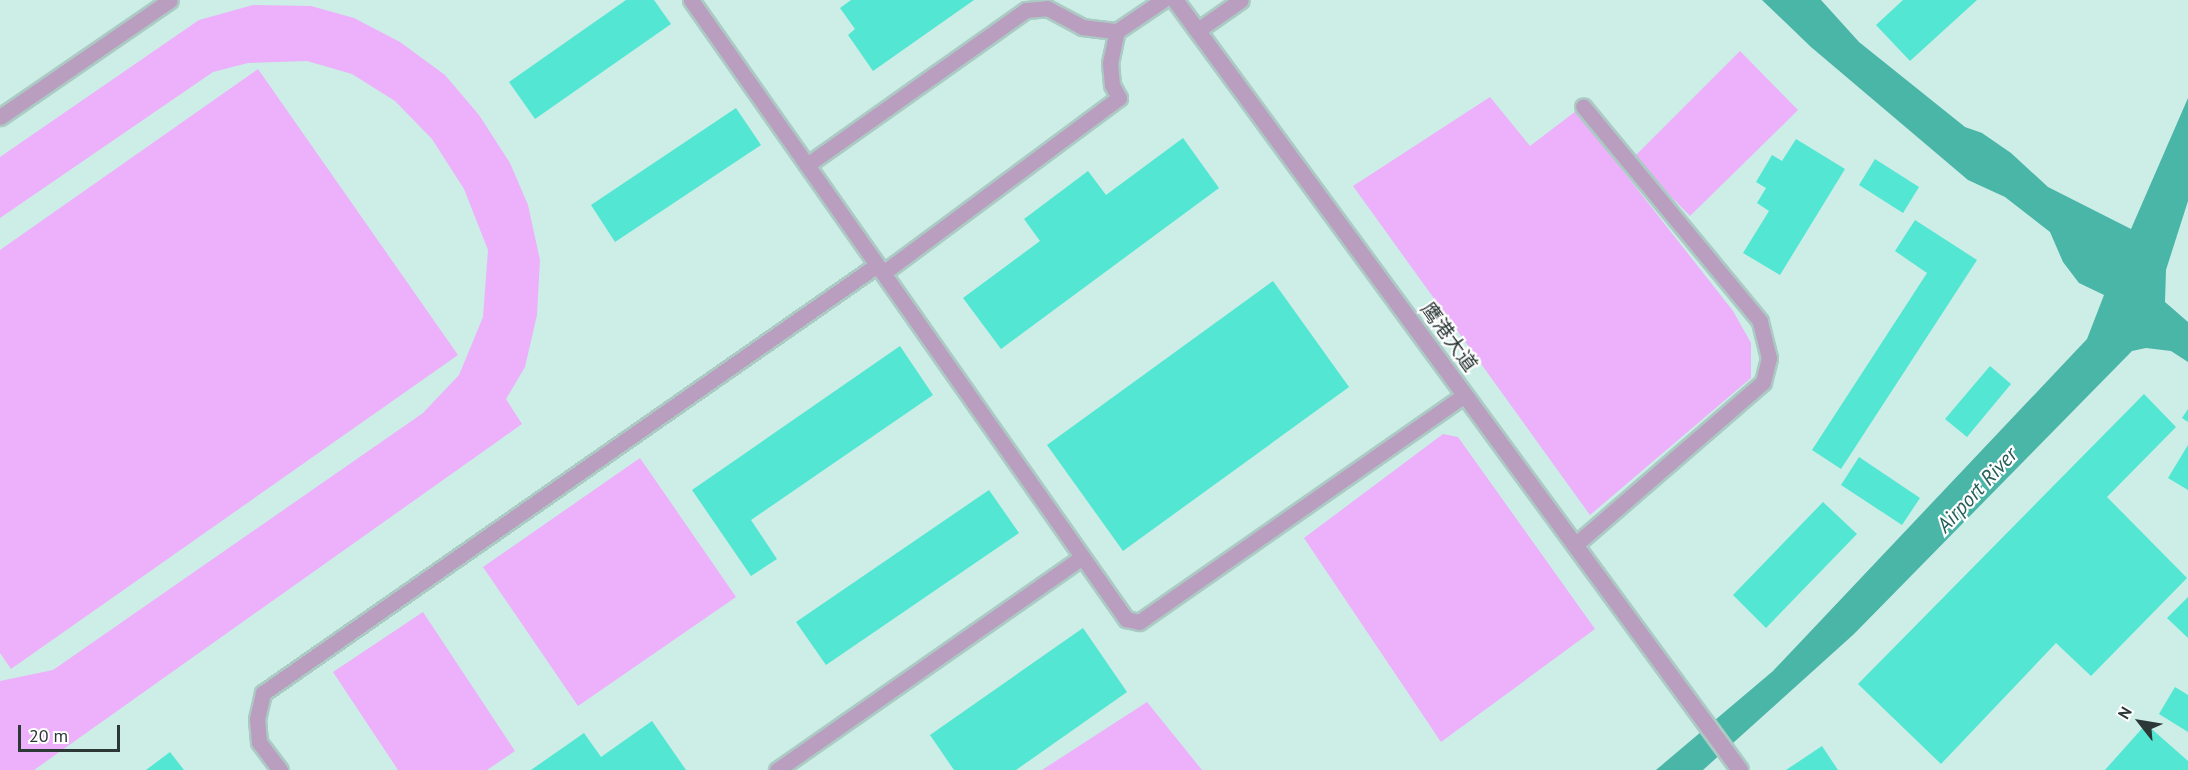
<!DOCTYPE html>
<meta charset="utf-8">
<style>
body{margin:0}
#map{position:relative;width:2188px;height:770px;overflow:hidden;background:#cceee7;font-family:"PT Sans","Noto Sans SC",sans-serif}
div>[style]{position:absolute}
.green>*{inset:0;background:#ecb1fa}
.water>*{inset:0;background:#49b6a7}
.building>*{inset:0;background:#52e6d3}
.roads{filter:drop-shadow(2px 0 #accac4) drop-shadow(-2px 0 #accac4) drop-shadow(0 2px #accac4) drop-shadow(0 -2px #accac4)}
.service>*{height:15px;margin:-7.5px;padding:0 7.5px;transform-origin:7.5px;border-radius:7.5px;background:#b99ec0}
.minor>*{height:16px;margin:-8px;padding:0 8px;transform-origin:8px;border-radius:8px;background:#b99ec0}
span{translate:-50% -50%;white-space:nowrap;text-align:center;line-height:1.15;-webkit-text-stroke:4.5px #fff;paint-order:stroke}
.street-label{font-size:20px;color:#2b3836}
.water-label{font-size:21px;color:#256058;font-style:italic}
.north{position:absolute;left:2110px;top:692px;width:60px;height:60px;-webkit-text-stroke:4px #fff;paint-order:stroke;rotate:301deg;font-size:16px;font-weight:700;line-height:24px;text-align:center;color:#2b3836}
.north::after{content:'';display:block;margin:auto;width:21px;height:27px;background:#2b3836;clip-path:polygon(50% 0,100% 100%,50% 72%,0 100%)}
.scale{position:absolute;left:18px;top:725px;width:102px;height:27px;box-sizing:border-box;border:3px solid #2b3836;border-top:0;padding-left:8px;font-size:18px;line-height:21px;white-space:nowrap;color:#2b3836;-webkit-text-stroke:4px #fff;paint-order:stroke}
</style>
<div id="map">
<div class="green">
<div style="clip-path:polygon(253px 5px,311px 6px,354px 18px,400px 42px,445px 75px,479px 115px,510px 163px,528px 205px,540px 260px,537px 315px,525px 367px,506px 399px,522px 424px,34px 770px,0 770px,0 681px,53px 670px,423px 413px,459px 375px,483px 317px,488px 250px,464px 189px,432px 139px,395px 101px,352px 74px,307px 61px,248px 63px,213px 72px,0 218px,0 157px,199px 20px)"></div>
<div style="clip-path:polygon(1740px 51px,1798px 110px,1690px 216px,1633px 158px)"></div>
<div style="clip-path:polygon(258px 69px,458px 355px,11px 669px,0 653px,0 250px)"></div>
<div style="clip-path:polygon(1490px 97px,1530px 146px,1576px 111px,1733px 311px,1751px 343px,1751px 378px,1590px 515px,1353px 186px)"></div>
<div style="clip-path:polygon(1443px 434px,1458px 437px,1595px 629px,1441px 742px,1304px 538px)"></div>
<div style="clip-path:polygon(640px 458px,736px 597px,578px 706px,483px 567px)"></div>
<div style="clip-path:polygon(423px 612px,515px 751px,487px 770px,398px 770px,333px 672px)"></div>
<div style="clip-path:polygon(1147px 702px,1202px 770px,1042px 770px)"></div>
</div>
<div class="water">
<div style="clip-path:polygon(1762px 0,1821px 0,1859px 42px,1965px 127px,1982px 133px,2011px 153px,2048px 187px,2131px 229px,2188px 98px,2188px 201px,2166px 270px,2165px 302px,2188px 322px,2188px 362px,2171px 351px,2146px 348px,2132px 351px,1854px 634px,1703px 770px,1656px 770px,1773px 671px,2087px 339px,2104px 295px,2079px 283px,2063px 262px,2050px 232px,2005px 197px,1968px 180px,1811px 47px)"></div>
</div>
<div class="building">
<div style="clip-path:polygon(626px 0,654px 0,671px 24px,535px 119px,509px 82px)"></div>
<div style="clip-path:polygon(851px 0,974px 0,873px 71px,848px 35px,855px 29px,840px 8px)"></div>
<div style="clip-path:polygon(1903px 0,1977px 0,1910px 61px,1876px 25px)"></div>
<div style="clip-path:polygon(736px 108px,761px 145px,615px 242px,591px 205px)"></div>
<div style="clip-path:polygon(1183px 138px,1219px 188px,1001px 349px,963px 298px,1040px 241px,1024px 219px,1088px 171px,1106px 195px)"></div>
<div style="clip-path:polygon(1796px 139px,1845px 169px,1780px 275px,1743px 253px,1769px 211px,1757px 203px,1766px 188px,1756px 182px,1772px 155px,1782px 161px)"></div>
<div style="clip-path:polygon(1875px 159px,1919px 187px,1903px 213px,1859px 185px)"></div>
<div style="clip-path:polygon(1915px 220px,1977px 260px,1841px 469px,1812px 450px,1927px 273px,1895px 251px)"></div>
<div style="clip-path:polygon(1273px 281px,1349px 387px,1123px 551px,1047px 445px)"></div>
<div style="clip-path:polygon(900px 346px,933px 395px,751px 520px,777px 559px,751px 576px,692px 490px)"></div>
<div style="clip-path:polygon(1990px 366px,2011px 384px,1967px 437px,1945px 419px)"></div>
<div style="clip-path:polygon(2144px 394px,2176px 427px,2107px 497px,2187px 578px,2091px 676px,2056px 643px,1941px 764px,1858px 684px)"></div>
<div style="clip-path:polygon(2188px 409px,2188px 422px,2182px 418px)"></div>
<div style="clip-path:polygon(2188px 445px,2188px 490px,2168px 478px)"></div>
<div style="clip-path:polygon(1859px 457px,1920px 498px,1902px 525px,1841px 485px)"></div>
<div style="clip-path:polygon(989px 490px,1019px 533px,826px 665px,796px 622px)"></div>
<div style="clip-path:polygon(1823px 502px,1857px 534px,1766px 628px,1733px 595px)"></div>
<div style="clip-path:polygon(2188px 597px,2188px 638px,2167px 618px)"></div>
<div style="clip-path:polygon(1083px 628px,1127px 692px,1016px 770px,954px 770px,930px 735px)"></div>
<div style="clip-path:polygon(2175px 687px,2188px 695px,2188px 732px,2159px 714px)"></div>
<div style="clip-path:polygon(652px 721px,686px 770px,531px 770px,584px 733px,601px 757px)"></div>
<div style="clip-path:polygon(2146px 724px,2188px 761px,2188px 770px,2105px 770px)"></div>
<div style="clip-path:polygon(1822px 746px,1838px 770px,1786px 770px)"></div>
<div style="clip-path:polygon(170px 752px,184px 770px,146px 770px)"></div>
</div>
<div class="roads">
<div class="service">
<div style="left:691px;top:0;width:757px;rotate:54.9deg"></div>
<div style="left:1126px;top:619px;width:13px;rotate:13deg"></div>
<div style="left:1139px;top:622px;width:397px;rotate:-34.9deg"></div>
<div style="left:1198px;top:30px;width:52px;rotate:-34.9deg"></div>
<div style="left:0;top:117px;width:206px;rotate:-34.5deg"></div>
<div style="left:807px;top:165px;width:268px;rotate:-35.3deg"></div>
<div style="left:1026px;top:10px;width:21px;rotate:-5deg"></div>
<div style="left:1047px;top:8px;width:40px;rotate:28deg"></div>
<div style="left:1082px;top:27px;width:35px;rotate:7deg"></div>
<div style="left:1117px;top:31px;width:55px;rotate:-34deg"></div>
<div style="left:883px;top:273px;width:294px;rotate:-36.6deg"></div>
<div style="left:1119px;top:98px;width:15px;rotate:-118deg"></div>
<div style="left:1112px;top:85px;width:22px;rotate:-95deg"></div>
<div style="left:1110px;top:63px;width:33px;rotate:-78deg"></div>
<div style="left:1575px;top:545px;width:249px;rotate:-40.9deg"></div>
<div style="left:1763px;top:382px;width:25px;rotate:-76deg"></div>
<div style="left:1769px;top:358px;width:38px;rotate:-104deg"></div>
<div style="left:1760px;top:321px;width:278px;rotate:-129.5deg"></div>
<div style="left:280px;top:770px;width:35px;rotate:-127deg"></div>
<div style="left:259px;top:742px;width:23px;rotate:-95deg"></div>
<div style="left:257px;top:719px;width:27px;rotate:-77deg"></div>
<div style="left:263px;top:693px;width:748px;rotate:-34.88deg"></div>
<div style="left:777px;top:770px;width:372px;rotate:-34.9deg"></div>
</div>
<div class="minor">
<div style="left:1175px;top:0;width:955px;rotate:53.73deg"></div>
</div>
</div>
<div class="street-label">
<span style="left:1449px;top:337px;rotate:54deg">鹰港大道</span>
</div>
<div class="water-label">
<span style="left:1977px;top:490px;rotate:-47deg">Airport River</span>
</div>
<div class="north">N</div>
<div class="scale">20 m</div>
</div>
